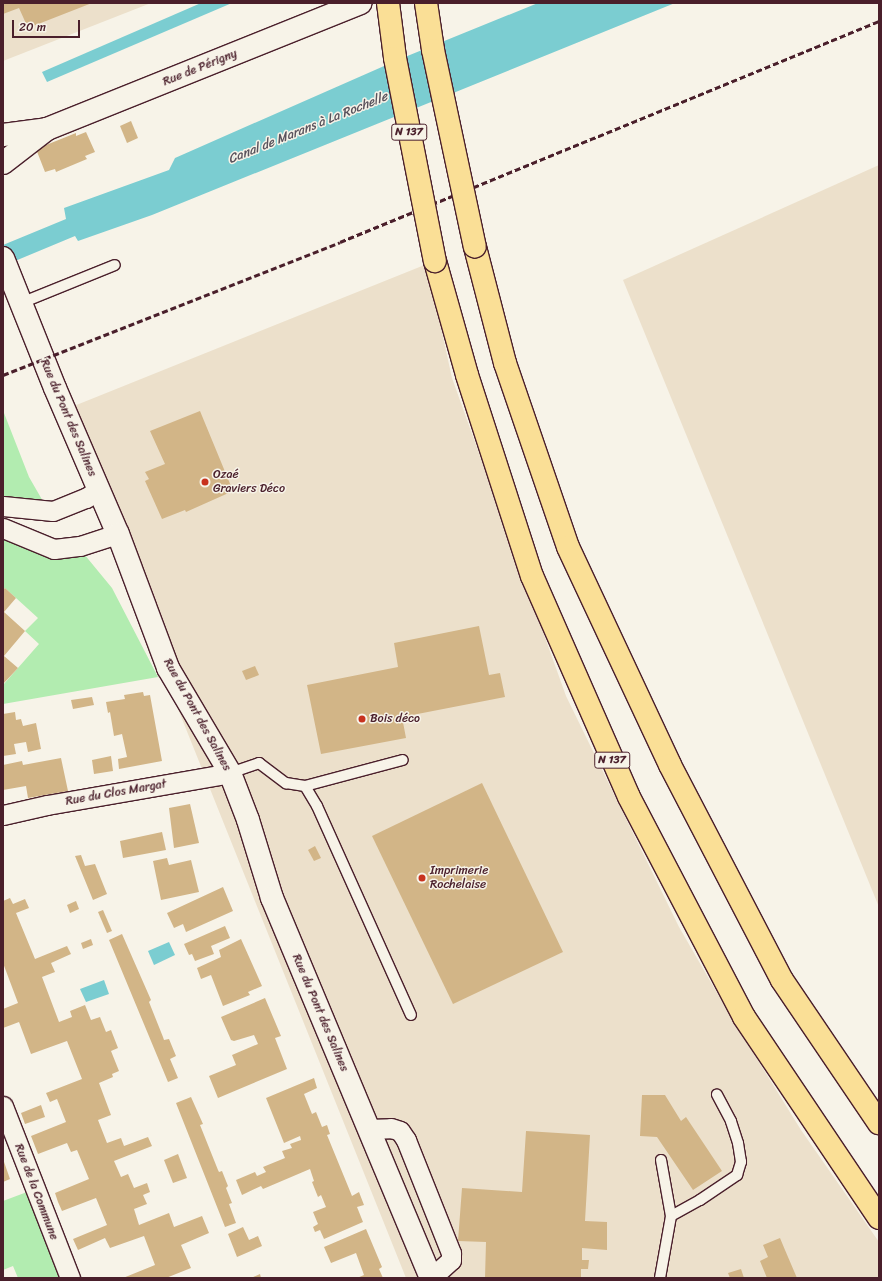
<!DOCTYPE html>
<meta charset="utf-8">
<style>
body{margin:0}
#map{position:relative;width:882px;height:1281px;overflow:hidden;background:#f7f3e8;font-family:Sriracha,sans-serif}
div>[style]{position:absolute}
.built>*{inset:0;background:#ece0cb}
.green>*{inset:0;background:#b2ecb0}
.water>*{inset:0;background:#7bcdd1}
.building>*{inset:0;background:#d2b587}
.roads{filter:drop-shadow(1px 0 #4a1f2b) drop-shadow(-1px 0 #4a1f2b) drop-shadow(0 1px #4a1f2b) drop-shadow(0 -1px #4a1f2b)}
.service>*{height:10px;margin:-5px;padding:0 5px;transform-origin:5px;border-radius:5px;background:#f7f3e8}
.minor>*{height:19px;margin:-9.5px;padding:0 9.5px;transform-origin:9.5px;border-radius:9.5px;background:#f7f3e8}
.tertiary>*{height:22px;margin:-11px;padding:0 11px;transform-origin:11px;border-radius:11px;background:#f7f3e8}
.trunk>*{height:22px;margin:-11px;padding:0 11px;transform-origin:11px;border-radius:11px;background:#fadf96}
.rail>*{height:3px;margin-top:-1.5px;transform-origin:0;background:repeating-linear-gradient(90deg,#4a1f2b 0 6px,transparent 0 9px)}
.bridges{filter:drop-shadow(1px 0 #4a1f2b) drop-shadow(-1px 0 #4a1f2b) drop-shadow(0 1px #4a1f2b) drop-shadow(0 -1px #4a1f2b)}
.trunk-bridge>*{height:22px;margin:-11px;padding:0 11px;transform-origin:11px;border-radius:11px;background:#fadf96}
.dots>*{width:11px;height:11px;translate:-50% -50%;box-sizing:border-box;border:2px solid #f7f3e8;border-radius:50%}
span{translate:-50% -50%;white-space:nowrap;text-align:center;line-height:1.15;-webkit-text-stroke:3px #f7f3e8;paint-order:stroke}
.shield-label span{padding:1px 3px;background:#f7f3e8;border:1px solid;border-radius:3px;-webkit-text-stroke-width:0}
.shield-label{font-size:11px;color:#4a1f2b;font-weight:700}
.street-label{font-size:12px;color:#4a1f2b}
.poi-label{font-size:12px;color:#4a1f2b}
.left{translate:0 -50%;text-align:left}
.water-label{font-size:13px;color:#59535d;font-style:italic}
.frame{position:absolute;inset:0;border:4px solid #4a1f2b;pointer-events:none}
.scale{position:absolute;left:12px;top:20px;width:68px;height:18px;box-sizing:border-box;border:2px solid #4a1f2b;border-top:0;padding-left:5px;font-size:12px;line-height:14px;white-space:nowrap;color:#4a1f2b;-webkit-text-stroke:3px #f7f3e8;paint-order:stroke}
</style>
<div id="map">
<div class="built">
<div style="clip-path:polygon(3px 3px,151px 3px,3px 61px)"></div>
<div style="clip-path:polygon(879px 165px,879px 907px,623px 280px)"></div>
<div style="clip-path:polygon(427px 264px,452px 378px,566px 696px,679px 927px,731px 1017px,801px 1130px,879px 1242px,879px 1278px,406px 1278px,59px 412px)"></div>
</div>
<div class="green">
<div style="clip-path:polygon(4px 413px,29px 477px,44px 503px,3px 506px)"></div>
<div style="clip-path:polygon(3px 528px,84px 554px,112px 588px,158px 677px,3px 704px,3px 685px,39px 644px,25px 631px,38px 618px,5px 588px,3px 590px)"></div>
<div style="clip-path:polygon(35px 1189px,70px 1278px,18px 1278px,13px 1266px,3px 1270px,3px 1201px)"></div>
</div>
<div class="water">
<div style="clip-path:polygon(201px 3px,232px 3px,47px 82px,42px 72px)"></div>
<div style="clip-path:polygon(538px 3px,675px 3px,152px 215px,78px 241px,75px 236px,3px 266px,3px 245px,66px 219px,64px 208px,169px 170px,175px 158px,400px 59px)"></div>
<div style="clip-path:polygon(169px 942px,175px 955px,154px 965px,148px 951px)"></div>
<div style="clip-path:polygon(104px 980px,109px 994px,86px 1002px,80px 989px)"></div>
</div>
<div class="building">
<div style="clip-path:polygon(3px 3px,92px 3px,28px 28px,19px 8px,3px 14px)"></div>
<div style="clip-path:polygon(131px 121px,138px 138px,127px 143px,120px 126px)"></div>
<div style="clip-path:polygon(86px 132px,95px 152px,85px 156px,87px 159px,56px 172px,55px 169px,45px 172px,36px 149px,76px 133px,76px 136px)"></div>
<div style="clip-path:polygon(200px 411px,233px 491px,186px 512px,185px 510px,162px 519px,145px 481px,149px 479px,145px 472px,165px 464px,150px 431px)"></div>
<div style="clip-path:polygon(5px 588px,16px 598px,4px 612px,25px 631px,4px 656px,18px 668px,3px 684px,3px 590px)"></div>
<div style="clip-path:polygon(479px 626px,489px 675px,500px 673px,505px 697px,402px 717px,406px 738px,321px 754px,307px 685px,398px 667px,394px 643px)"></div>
<div style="clip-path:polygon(255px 666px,259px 675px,246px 680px,242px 671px)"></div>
<div style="clip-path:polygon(143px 692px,144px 696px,150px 695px,162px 761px,119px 769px,118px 759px,127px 757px,122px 734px,114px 736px,110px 712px,108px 713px,106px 702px,125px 699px,124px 695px)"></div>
<div style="clip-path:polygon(92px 697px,94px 705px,73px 709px,71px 700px)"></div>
<div style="clip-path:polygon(15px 712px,16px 720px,21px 719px,23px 726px,36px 723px,41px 749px,28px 752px,26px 742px,14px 744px,16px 754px,3px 756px,3px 714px)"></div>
<div style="clip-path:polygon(111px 756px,113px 771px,94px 774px,92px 760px)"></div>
<div style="clip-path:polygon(61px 758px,68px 791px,28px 798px,26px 786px,3px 790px,3px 765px,22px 761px,23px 765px)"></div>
<div style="clip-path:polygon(482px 783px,563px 952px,453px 1004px,372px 836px)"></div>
<div style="clip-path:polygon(190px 804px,199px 843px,174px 848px,169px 808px)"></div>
<div style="clip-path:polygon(162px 832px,166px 850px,123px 858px,120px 841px)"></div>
<div style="clip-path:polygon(315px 846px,321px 858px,314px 861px,308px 850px)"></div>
<div style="clip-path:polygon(81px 855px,85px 866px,95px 864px,107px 894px,93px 900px,75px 856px)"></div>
<div style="clip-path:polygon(167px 858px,169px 865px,191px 860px,199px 892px,161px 900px,153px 861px)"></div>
<div style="clip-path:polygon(223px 887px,233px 911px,186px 932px,183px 924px,174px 928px,167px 913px)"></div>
<div style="clip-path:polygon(10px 898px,13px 904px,25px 899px,29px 908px,16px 913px,35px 959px,67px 946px,71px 954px,51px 963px,55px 972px,42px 977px,59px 1022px,72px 1017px,70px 1011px,85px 1005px,91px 1020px,100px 1017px,106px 1032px,111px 1030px,118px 1048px,111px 1051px,119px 1071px,112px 1074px,113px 1077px,99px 1083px,111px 1115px,98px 1120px,107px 1143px,121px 1138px,124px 1146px,148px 1137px,152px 1146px,114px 1161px,121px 1177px,128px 1174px,134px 1188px,147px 1183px,150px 1192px,143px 1195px,147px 1204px,134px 1209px,139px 1225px,169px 1213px,174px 1227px,202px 1216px,209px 1233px,181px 1245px,191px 1268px,166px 1278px,123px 1278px,155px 1265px,144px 1236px,110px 1248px,105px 1238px,78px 1250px,73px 1239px,107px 1225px,96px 1198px,62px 1211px,58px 1202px,55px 1193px,89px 1179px,77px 1150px,71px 1152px,67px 1143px,38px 1154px,31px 1136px,66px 1122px,57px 1099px,50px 1102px,46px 1093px,82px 1079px,67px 1041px,31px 1054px,19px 1022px,3px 1028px,3px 1009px,18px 1003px,3px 963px,3px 901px)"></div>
<div style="clip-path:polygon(76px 901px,79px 909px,70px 913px,67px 905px)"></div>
<div style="clip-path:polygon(103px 910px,112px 931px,107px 933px,98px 912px)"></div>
<div style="clip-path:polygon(225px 926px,230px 938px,211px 946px,214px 954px,195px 961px,192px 954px,189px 955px,184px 944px)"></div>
<div style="clip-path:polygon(122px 934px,151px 1000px,149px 1002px,163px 1037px,164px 1040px,169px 1039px,176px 1056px,170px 1059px,178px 1078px,168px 1082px,109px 940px)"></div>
<div style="clip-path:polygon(91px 939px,93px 945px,83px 949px,81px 943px)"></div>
<div style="clip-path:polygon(241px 939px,262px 986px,248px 992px,250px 995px,223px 1006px,211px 975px,201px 979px,197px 968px,221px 957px,219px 950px)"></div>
<div style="clip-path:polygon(265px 998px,281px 1036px,275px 1038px,287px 1069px,218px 1098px,209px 1076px,236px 1065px,232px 1055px,258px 1044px,254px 1035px,234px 1041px,231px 1040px,221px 1017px)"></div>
<div style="clip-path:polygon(314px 1078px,317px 1088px,304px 1094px,312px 1114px,316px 1112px,322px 1127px,327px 1125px,330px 1134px,327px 1135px,352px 1196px,359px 1192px,364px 1205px,357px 1207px,363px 1222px,324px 1239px,320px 1230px,315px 1232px,313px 1227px,318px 1224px,313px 1212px,326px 1207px,321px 1195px,318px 1197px,312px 1182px,314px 1181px,310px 1169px,263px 1189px,261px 1186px,242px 1195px,236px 1180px,255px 1172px,257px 1176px,266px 1172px,263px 1167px,285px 1158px,282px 1151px,292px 1148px,290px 1144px,301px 1140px,300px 1136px,284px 1143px,266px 1098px)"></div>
<div style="clip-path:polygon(642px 1095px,665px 1095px,681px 1121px,686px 1117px,722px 1171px,693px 1190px,657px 1137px,640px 1136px)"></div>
<div style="clip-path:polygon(191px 1097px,203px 1124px,200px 1125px,218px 1170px,219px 1172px,222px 1171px,228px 1186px,226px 1188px,232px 1203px,229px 1204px,236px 1223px,225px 1227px,176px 1103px)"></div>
<div style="clip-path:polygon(41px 1105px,45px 1117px,25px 1124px,21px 1113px)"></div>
<div style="clip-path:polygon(526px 1131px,590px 1135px,585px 1221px,607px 1222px,607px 1250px,582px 1248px,582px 1260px,589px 1260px,588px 1269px,581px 1269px,581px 1278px,485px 1278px,486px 1242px,458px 1241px,462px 1188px,522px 1192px)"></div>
<div style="clip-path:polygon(178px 1154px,187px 1178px,173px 1183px,164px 1160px)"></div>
<div style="clip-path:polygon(3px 1159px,10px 1179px,3px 1182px)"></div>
<div style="clip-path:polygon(243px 1227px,249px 1240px,258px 1236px,262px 1246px,237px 1257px,228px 1234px)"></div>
<div style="clip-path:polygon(366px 1229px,382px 1267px,379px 1269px,383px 1278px,357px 1278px,364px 1275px,356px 1253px,331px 1263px,324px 1247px)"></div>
<div style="clip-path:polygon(780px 1238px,785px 1250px,797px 1278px,767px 1278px,760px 1261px,768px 1257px,763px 1245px)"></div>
<div style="clip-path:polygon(741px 1269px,744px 1278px,730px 1278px,728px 1273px)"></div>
<div style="clip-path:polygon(260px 1274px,261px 1278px,251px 1278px)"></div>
</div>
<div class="roads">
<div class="service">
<div style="left:21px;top:303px;width:101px;rotate:-22deg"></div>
<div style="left:230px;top:773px;width:31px;rotate:-19deg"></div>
<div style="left:259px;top:763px;width:34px;rotate:37deg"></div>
<div style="left:286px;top:783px;width:19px;rotate:9deg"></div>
<div style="left:305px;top:786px;width:23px;rotate:59deg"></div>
<div style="left:317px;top:806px;width:229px;rotate:65.8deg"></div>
<div style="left:305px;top:786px;width:101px;rotate:-14.9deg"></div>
<div style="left:671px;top:1216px;width:33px;rotate:-29deg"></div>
<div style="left:700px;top:1200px;width:45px;rotate:-34deg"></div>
<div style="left:737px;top:1175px;width:14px;rotate:-73deg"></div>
<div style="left:741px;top:1162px;width:19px;rotate:-99deg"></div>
<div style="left:738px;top:1143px;width:23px;rotate:-108deg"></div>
<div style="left:731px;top:1121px;width:30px;rotate:-118deg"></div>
<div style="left:660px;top:1278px;width:63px;rotate:-79.9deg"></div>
<div style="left:671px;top:1216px;width:57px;rotate:-100.1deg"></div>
</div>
<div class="minor">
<div style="left:3px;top:506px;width:50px;rotate:5.7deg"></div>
<div style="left:53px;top:511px;width:35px;rotate:-22deg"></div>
<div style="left:86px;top:498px;width:14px;rotate:-34deg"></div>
<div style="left:3px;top:528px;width:55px;rotate:22.4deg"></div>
<div style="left:54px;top:549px;width:26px;rotate:-7deg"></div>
<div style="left:80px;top:546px;width:40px;rotate:-18deg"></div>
<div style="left:3px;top:815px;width:45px;rotate:-12.8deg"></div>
<div style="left:47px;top:805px;width:186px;rotate:-9.9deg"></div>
<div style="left:3px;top:1106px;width:185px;rotate:68.7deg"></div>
<div style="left:368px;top:1129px;width:23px;rotate:-2deg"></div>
<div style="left:391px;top:1128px;width:9px;rotate:18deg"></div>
<div style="left:400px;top:1131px;width:11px;rotate:56deg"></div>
<div style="left:406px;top:1140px;width:122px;rotate:68.3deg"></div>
<div style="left:451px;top:1253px;width:7px;rotate:90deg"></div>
<div style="left:451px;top:1260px;width:27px;rotate:138deg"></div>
</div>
<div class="tertiary">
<div style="left:3px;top:135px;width:44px;rotate:-7.8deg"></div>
<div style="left:47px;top:129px;width:338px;rotate:-21.9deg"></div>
<div style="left:3px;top:163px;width:56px;rotate:-37.7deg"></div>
<div style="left:3px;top:258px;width:140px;rotate:68.2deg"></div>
<div style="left:55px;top:388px;width:159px;rotate:66.7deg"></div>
<div style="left:118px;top:534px;width:143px;rotate:69.5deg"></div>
<div style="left:168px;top:668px;width:122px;rotate:59.4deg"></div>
<div style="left:230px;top:773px;width:50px;rotate:69deg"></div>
<div style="left:248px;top:820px;width:82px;rotate:72.9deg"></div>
<div style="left:272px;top:898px;width:412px;rotate:67.3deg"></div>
</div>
<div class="trunk">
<div style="left:475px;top:247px;width:120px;rotate:75.5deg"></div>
<div style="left:505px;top:363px;width:194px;rotate:71.1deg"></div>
<div style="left:568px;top:547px;width:241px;rotate:64.9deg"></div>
<div style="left:670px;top:765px;width:242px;rotate:62.5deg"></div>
<div style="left:782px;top:980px;width:173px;rotate:55.9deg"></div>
<div style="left:435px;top:261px;width:118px;rotate:74.3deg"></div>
<div style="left:467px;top:375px;width:211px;rotate:72.1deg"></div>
<div style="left:532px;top:576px;width:241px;rotate:66.3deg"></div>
<div style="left:629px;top:797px;width:248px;rotate:62.4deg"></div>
<div style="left:744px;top:1017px;width:242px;rotate:56.1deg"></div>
</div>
</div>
<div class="rail">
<div style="left:3px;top:375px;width:362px;rotate:-21.5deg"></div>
<div style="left:340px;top:242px;width:583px;rotate:-22.29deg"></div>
</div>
<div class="bridges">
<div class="trunk-bridge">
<div style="left:388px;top:3px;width:55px;rotate:82.7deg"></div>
<div style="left:395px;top:58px;width:207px;rotate:78.9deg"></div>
<div style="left:426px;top:3px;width:48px;rotate:81.5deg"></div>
<div style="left:433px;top:50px;width:201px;rotate:78deg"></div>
</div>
</div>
<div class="dots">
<div style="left:205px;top:482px;background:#c8321e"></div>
<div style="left:362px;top:719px;background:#c8321e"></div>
<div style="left:422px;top:878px;background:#c8321e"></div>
</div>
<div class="shield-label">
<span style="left:409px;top:132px">N 137</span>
<span style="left:612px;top:760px">N 137</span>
</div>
<div class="street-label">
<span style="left:200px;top:68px;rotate:-22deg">Rue de Périgny</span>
<span style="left:68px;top:418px;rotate:67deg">Rue du Pont des Salines</span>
<span style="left:197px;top:715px;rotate:61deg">Rue du Pont des Salines</span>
<span style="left:116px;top:793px;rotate:-10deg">Rue du Clos Margat</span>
<span style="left:320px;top:1013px;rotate:67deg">Rue du Pont des Salines</span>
<span style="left:36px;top:1192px;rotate:69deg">Rue de la Commune</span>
</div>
<div class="poi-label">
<span class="left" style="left:213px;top:482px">Ozaé<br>Graviers Déco</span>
<span class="left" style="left:370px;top:719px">Bois déco</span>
<span class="left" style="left:430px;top:878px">Imprimerie<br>Rochelaise</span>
</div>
<div class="water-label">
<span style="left:308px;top:128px;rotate:-22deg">Canal de Marans à La Rochelle</span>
</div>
<div class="frame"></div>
<div class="scale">20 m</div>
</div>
